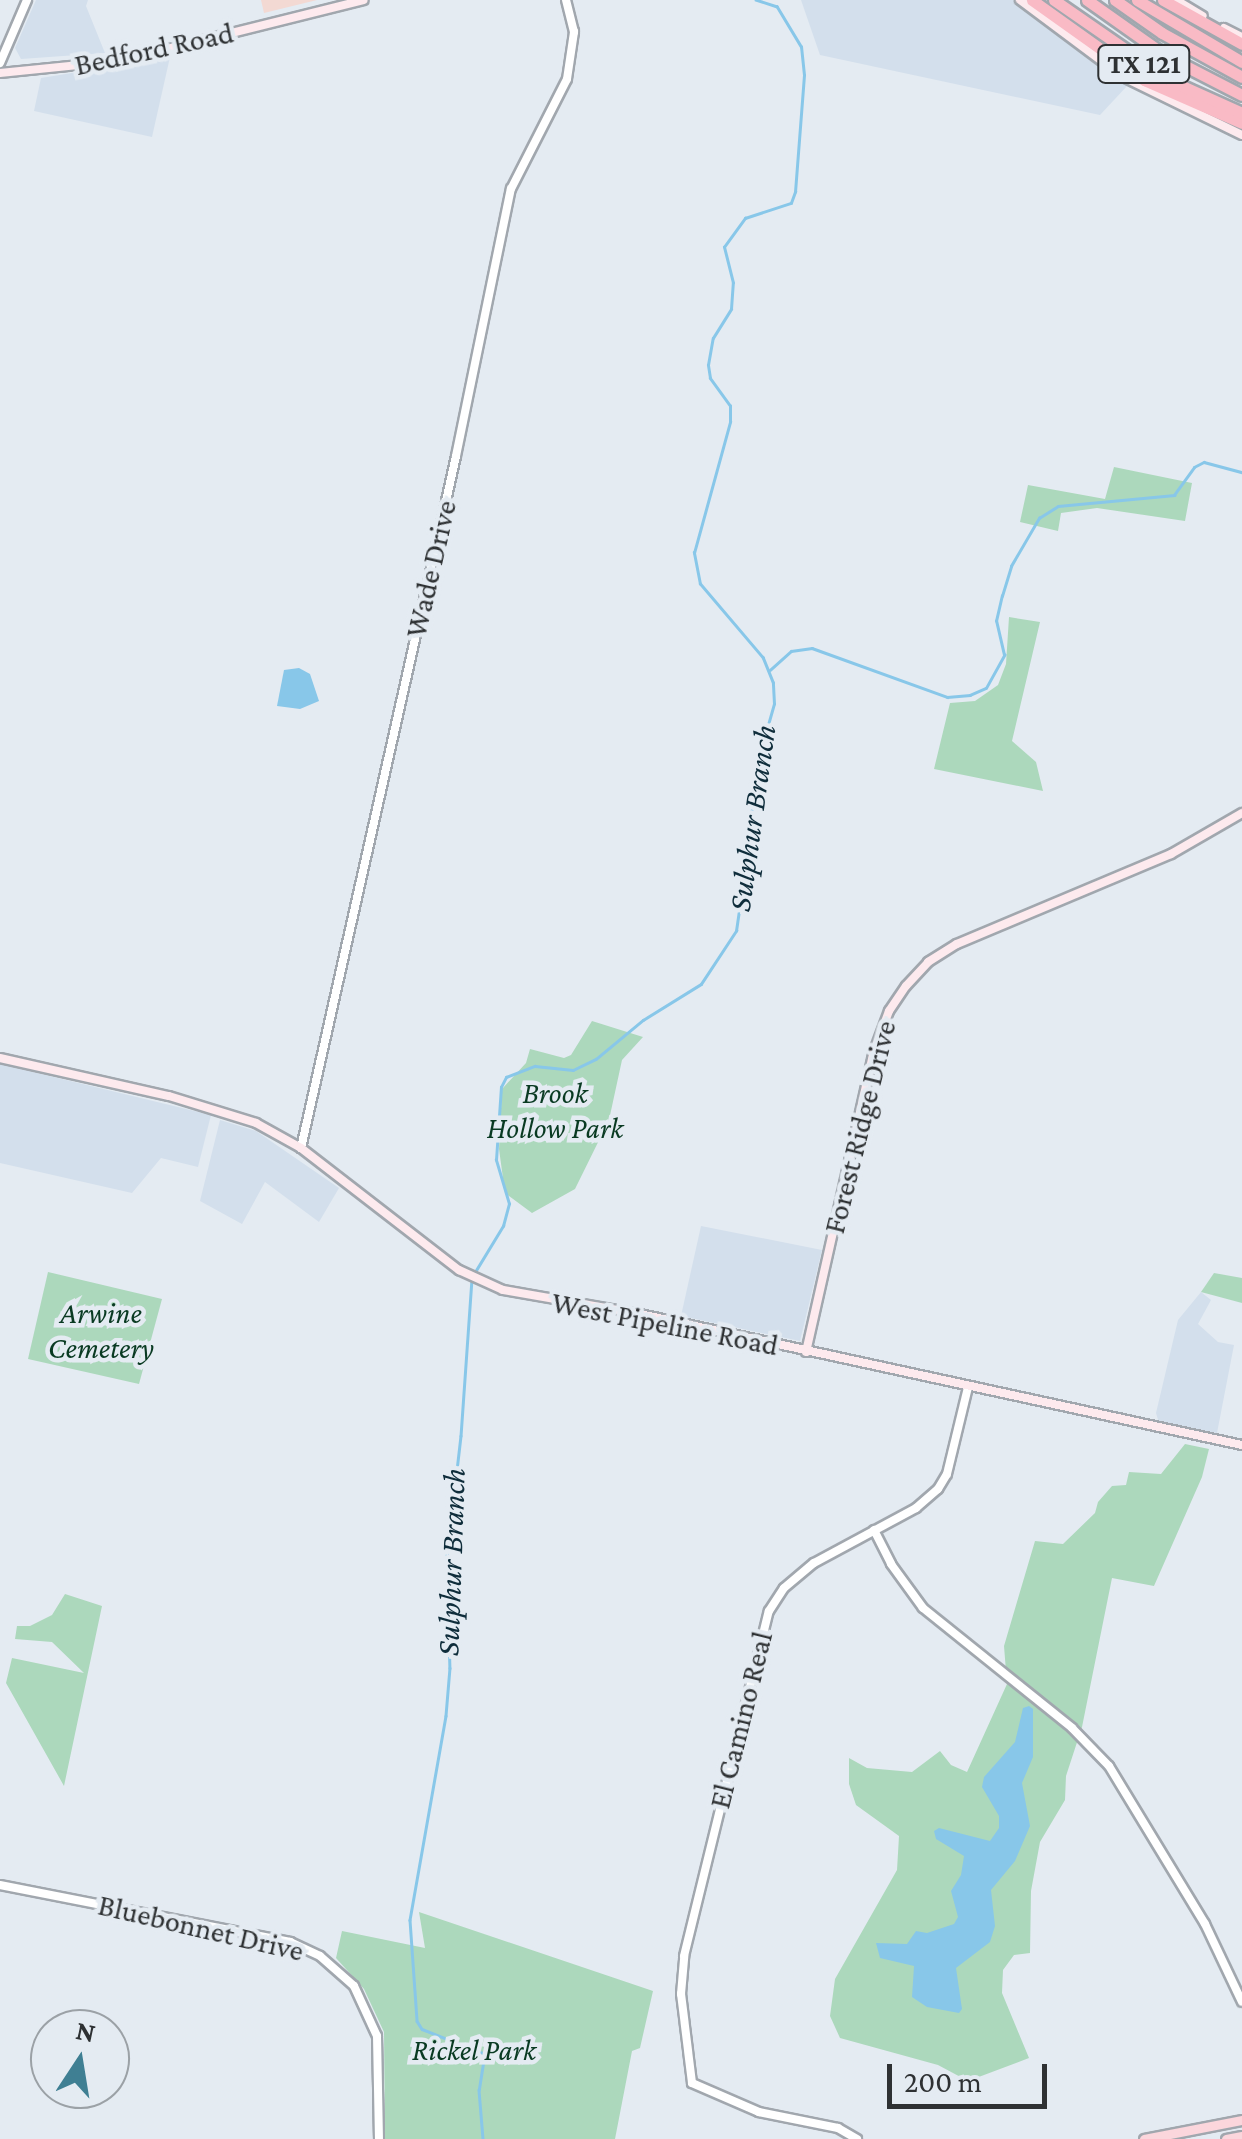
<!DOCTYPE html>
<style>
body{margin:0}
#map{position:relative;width:1242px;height:2139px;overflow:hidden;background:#e4ebf2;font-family:"Crimson Pro",serif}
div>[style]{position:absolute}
.built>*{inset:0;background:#d3dfec}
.education>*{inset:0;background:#f3d9d3}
.green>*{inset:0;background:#acd8bc}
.water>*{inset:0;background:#88c7e9}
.stream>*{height:2.5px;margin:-1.25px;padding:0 1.25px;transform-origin:1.25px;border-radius:1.25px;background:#88c7e9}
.roads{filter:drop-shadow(2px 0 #a1a7ae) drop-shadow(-2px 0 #a1a7ae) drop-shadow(0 2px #a1a7ae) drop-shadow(0 -2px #a1a7ae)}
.tertiary>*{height:8px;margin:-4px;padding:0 4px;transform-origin:4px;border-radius:4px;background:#fff}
.secondary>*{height:8px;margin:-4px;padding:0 4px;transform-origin:4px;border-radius:4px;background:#fdeaee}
.primary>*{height:9px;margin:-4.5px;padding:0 4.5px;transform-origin:4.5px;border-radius:4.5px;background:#fbd6dc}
.motorway>*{height:11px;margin:-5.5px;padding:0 5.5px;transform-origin:5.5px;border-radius:5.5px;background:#f9bac5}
span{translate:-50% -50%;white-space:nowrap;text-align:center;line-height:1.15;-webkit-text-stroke:9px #e4ebf2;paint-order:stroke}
.shield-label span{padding:2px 8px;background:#e4ebf2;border:2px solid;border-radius:8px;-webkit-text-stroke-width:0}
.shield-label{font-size:28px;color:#2e3133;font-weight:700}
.street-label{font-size:30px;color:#2e3133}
.park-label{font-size:30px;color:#093a22;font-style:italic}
.water-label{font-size:32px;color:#0f2d3b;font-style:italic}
.north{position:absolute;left:30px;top:2009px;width:100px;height:100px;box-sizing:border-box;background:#e4ebf2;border:2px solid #9ba1a6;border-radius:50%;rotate:12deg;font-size:28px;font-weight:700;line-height:40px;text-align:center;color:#2e3133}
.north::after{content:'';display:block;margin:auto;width:35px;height:45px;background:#3f7f93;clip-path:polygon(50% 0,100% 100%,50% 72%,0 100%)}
.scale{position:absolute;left:887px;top:2064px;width:160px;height:45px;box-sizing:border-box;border:5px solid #2e3133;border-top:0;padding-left:12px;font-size:30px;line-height:35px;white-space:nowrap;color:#2e3133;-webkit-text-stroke:8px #e4ebf2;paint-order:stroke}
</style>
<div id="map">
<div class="built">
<div style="clip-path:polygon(36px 0,88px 0,86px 6px,105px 53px,21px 59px,15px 48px)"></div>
<div style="clip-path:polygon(801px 0,1014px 0,1128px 85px,1100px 115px,820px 55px)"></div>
<div style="clip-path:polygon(170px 57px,152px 137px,34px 111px,41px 78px)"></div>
<div style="clip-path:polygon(0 1064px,211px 1115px,198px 1167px,161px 1158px,132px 1193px,0 1163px)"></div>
<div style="clip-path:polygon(220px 1120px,256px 1131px,339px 1188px,319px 1222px,265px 1182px,242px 1224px,200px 1201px)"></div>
<div style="clip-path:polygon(701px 1226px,822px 1250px,800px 1341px,681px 1316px)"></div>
<div style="clip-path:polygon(1201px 1292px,1211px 1300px,1198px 1324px,1218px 1342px,1234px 1345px,1217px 1433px,1159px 1423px,1156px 1413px,1178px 1320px)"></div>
</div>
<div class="education">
<div style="clip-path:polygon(261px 0,317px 0,264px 13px)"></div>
</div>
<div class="green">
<div style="clip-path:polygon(1114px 467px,1192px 483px,1185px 521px,1097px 508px,1061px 513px,1058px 531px,1020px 522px,1028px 485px,1105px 499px)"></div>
<div style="clip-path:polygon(1009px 617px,1040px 622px,1012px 741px,1036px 762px,1043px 791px,934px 769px,950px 703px,975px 701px,998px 685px,1006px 664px)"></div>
<div style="clip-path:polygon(592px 1021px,643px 1037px,622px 1060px,609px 1120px,575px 1189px,532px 1213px,505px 1193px,499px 1149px,502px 1089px,526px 1063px,530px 1049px,564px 1058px,571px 1055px)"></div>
<div style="clip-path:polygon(48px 1272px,162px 1299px,139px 1384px,28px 1359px)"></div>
<div style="clip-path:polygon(1214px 1273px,1242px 1278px,1242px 1303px,1201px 1292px)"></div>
<div style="clip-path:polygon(1185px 1444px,1209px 1449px,1202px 1477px,1154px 1586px,1112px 1578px,1082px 1727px,1066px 1776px,1065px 1800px,1040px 1842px,1031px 1891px,1030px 1953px,1014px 1955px,1003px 1970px,1002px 1993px,1029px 2058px,968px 2081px,938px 2065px,840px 2038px,830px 2016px,835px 1979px,897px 1870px,899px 1836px,856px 1805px,849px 1784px,849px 1758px,867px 1768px,912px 1772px,940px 1751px,951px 1765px,967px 1772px,1007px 1684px,1004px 1646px,1035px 1541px,1063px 1544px,1095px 1513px,1098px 1502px,1112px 1486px,1126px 1485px,1129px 1472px,1161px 1474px)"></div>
<div style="clip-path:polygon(65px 1594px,102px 1606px,64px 1786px,6px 1683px,12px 1658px,84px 1673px,52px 1642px,15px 1639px,17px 1626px,30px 1626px,52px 1615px)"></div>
<div style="clip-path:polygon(419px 1912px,653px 1991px,640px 2048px,632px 2051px,615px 2139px,385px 2139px,384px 2032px,364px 1989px,336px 1958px,342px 1931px,425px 1948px)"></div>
</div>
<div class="water">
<div style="clip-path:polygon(299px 668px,310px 674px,319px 701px,300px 709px,277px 706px,284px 670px)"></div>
<div style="clip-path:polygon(1029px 1706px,1033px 1709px,1033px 1757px,1022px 1783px,1030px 1826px,1015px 1861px,991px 1890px,995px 1926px,990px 1942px,956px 1968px,962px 2009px,959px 2013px,927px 2007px,912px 1997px,914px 1966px,880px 1958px,876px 1943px,907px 1944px,916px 1931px,927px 1933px,954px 1924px,958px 1917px,951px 1891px,961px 1875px,964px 1856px,936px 1839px,934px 1831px,939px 1828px,990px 1841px,999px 1828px,999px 1816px,982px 1787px,984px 1777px,1015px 1742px,1023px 1708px)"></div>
</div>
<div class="stream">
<div style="left:770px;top:670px;width:28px;rotate:-42deg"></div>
<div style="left:791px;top:651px;width:21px;rotate:-8deg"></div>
<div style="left:812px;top:648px;width:144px;rotate:19.9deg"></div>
<div style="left:947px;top:697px;width:23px;rotate:-5deg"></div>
<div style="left:970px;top:695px;width:17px;rotate:-24deg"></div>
<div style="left:986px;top:688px;width:38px;rotate:-61deg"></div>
<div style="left:1004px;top:655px;width:35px;rotate:-103deg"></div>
<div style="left:996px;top:621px;width:26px;rotate:-77deg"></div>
<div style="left:1002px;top:596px;width:31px;rotate:-73deg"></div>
<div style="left:1011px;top:566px;width:56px;rotate:-59.7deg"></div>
<div style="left:1039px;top:518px;width:22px;rotate:-32deg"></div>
<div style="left:1058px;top:506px;width:117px;rotate:-5.4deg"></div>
<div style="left:1174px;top:495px;width:34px;rotate:-54deg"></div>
<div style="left:1194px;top:467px;width:11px;rotate:-27deg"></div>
<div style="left:1204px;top:462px;width:39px;rotate:15deg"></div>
<div style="left:475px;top:1272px;width:54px;rotate:-58.7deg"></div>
<div style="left:503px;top:1226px;width:23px;rotate:-75deg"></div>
<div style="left:509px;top:1204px;width:46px;rotate:-106.5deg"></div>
<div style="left:496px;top:1160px;width:73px;rotate:-86.1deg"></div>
<div style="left:501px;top:1087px;width:11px;rotate:-63deg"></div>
<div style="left:506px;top:1077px;width:31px;rotate:-21deg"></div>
<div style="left:535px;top:1066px;width:38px;rotate:6deg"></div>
<div style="left:573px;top:1070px;width:25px;rotate:-26deg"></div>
<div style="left:596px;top:1059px;width:61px;rotate:-39.7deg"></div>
<div style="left:643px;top:1020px;width:68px;rotate:-31.8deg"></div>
<div style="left:701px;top:984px;width:64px;rotate:-56.6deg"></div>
<div style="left:736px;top:931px;width:104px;rotate:-81.7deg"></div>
<div style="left:751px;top:828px;width:47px;rotate:-88.8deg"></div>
<div style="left:752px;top:781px;width:80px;rotate:-74.1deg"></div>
<div style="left:774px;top:704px;width:21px;rotate:-93deg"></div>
<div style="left:773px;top:683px;width:27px;rotate:-112deg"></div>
<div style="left:763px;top:658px;width:97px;rotate:-130.4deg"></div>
<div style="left:700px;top:584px;width:32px;rotate:-101deg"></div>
<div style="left:694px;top:553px;width:136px;rotate:-74.6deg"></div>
<div style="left:730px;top:422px;width:16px;rotate:-90deg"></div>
<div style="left:730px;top:406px;width:34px;rotate:-126deg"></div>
<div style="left:710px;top:378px;width:13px;rotate:-99deg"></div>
<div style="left:708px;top:365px;width:27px;rotate:-80deg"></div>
<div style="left:713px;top:338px;width:34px;rotate:-58deg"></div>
<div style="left:731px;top:309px;width:26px;rotate:-86deg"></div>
<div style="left:733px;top:283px;width:37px;rotate:-104deg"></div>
<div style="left:724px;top:247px;width:36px;rotate:-54deg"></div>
<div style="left:745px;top:218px;width:48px;rotate:-18.1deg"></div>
<div style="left:791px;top:203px;width:12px;rotate:-70deg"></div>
<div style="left:795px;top:192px;width:117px;rotate:-85.6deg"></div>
<div style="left:804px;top:75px;width:28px;rotate:-96deg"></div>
<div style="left:801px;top:47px;width:47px;rotate:-121deg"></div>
<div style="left:777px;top:7px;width:22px;rotate:-162deg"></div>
<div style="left:472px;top:1279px;width:157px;rotate:94deg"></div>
<div style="left:461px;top:1436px;width:122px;rotate:96.6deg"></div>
<div style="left:447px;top:1557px;width:111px;rotate:88.5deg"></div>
<div style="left:450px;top:1668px;width:48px;rotate:94.8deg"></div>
<div style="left:446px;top:1716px;width:207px;rotate:100deg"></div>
<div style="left:410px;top:1920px;width:101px;rotate:86deg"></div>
<div style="left:417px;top:2021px;width:9px;rotate:58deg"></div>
<div style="left:422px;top:2029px;width:68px;rotate:21.6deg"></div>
<div style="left:485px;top:2054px;width:36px;rotate:99deg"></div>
<div style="left:479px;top:2090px;width:49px;rotate:85.3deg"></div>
</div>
<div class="roads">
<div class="tertiary">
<div style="left:0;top:63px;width:69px;rotate:-66.8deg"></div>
<div style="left:301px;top:1148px;width:709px;rotate:-77.37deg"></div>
<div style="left:456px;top:456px;width:273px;rotate:-78.4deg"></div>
<div style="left:511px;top:189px;width:123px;rotate:-63deg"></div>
<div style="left:567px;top:79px;width:48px;rotate:-81.5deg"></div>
<div style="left:574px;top:32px;width:33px;rotate:-104deg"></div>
<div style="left:874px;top:1530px;width:38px;rotate:63deg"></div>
<div style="left:891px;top:1564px;width:54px;rotate:54deg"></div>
<div style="left:923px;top:1608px;width:191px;rotate:38.8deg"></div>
<div style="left:1072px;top:1728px;width:53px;rotate:45.8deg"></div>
<div style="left:1109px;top:1766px;width:185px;rotate:58.7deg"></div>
<div style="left:1205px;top:1924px;width:86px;rotate:64.6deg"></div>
<div style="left:0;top:1885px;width:296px;rotate:11.1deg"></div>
<div style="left:290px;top:1942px;width:33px;rotate:25deg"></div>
<div style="left:320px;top:1956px;width:45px;rotate:41.4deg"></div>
<div style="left:354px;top:1986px;width:55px;rotate:65.3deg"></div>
<div style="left:377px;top:2036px;width:103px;rotate:88.9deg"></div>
<div style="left:857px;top:2139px;width:22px;rotate:-150deg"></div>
<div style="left:838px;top:2128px;width:81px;rotate:-168.6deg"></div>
<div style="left:759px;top:2112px;width:73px;rotate:-156.6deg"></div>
<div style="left:692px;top:2083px;width:90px;rotate:-97deg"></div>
<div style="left:681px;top:1994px;width:38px;rotate:-85deg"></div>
<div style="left:684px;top:1956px;width:355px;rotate:-76.2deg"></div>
<div style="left:769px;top:1611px;width:27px;rotate:-57deg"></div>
<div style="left:784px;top:1588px;width:39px;rotate:-40deg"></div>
<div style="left:814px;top:1563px;width:116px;rotate:-28.3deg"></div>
<div style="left:916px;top:1508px;width:29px;rotate:-41deg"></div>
<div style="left:938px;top:1489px;width:17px;rotate:-59deg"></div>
<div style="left:947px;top:1474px;width:89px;rotate:-76.4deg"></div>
</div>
<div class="secondary">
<div style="left:1020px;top:0;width:129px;rotate:36.8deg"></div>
<div style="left:1123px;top:77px;width:132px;rotate:26deg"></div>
<div style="left:1176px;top:0;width:31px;rotate:31deg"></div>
<div style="left:1224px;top:28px;width:20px;rotate:27deg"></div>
<div style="left:0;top:73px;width:120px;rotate:-5.8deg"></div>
<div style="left:119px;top:61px;width:252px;rotate:-14deg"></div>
<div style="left:0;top:1058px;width:173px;rotate:12.7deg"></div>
<div style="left:169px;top:1096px;width:91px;rotate:17.2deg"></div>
<div style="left:256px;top:1123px;width:51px;rotate:29.1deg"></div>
<div style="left:301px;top:1148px;width:200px;rotate:37.7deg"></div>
<div style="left:459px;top:1270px;width:48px;rotate:24.4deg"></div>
<div style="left:503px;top:1290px;width:139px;rotate:9.9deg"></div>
<div style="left:640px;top:1314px;width:616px;rotate:12.28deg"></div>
<div style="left:806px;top:1352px;width:305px;rotate:-77.3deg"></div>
<div style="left:873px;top:1054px;width:46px;rotate:-69.6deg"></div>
<div style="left:889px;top:1011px;width:30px;rotate:-56deg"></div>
<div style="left:906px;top:986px;width:33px;rotate:-47deg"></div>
<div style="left:928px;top:962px;width:34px;rotate:-32deg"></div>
<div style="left:957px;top:944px;width:232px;rotate:-22.8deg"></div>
<div style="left:1171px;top:854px;width:82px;rotate:-30deg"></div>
</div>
<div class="primary">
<div style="left:1144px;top:2139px;width:100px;rotate:-11deg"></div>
<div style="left:1226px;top:2139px;width:16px;rotate:-11deg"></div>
</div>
<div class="motorway">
<div style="left:1032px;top:0;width:138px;rotate:35.5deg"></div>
<div style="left:1144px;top:80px;width:107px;rotate:23.7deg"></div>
<div style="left:1054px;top:0;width:142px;rotate:34.7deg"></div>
<div style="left:1171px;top:81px;width:78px;rotate:24.3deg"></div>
<div style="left:1087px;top:0;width:97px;rotate:35.3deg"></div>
<div style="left:1166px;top:56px;width:85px;rotate:27.2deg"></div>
<div style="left:1115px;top:0;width:57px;rotate:35.1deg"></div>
<div style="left:1162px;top:33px;width:91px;rotate:28.8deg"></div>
<div style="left:1137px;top:0;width:122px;rotate:30.6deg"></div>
<div style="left:1163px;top:0;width:90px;rotate:29.1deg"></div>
</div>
</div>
<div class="shield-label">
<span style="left:1144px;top:64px">TX 121</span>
</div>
<div class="street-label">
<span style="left:154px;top:49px;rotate:-12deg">Bedford Road</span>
<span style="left:431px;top:569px;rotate:-77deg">Wade Drive</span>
<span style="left:860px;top:1127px;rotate:-76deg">Forest Ridge Drive</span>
<span style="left:665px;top:1324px;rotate:11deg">West Pipeline Road</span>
<span style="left:741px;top:1720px;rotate:-76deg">El Camino Real</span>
<span style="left:201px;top:1928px;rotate:13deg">Bluebonnet Drive</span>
</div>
<div class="park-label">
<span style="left:555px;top:1110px">Brook<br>Hollow Park</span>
<span style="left:101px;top:1330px">Arwine<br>Cemetery</span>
<span style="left:474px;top:2050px">Rickel Park</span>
</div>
<div class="water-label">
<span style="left:752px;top:818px;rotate:-82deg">Sulphur Branch</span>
<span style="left:451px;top:1562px;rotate:-88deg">Sulphur Branch</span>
</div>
<div class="north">N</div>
<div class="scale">200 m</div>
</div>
